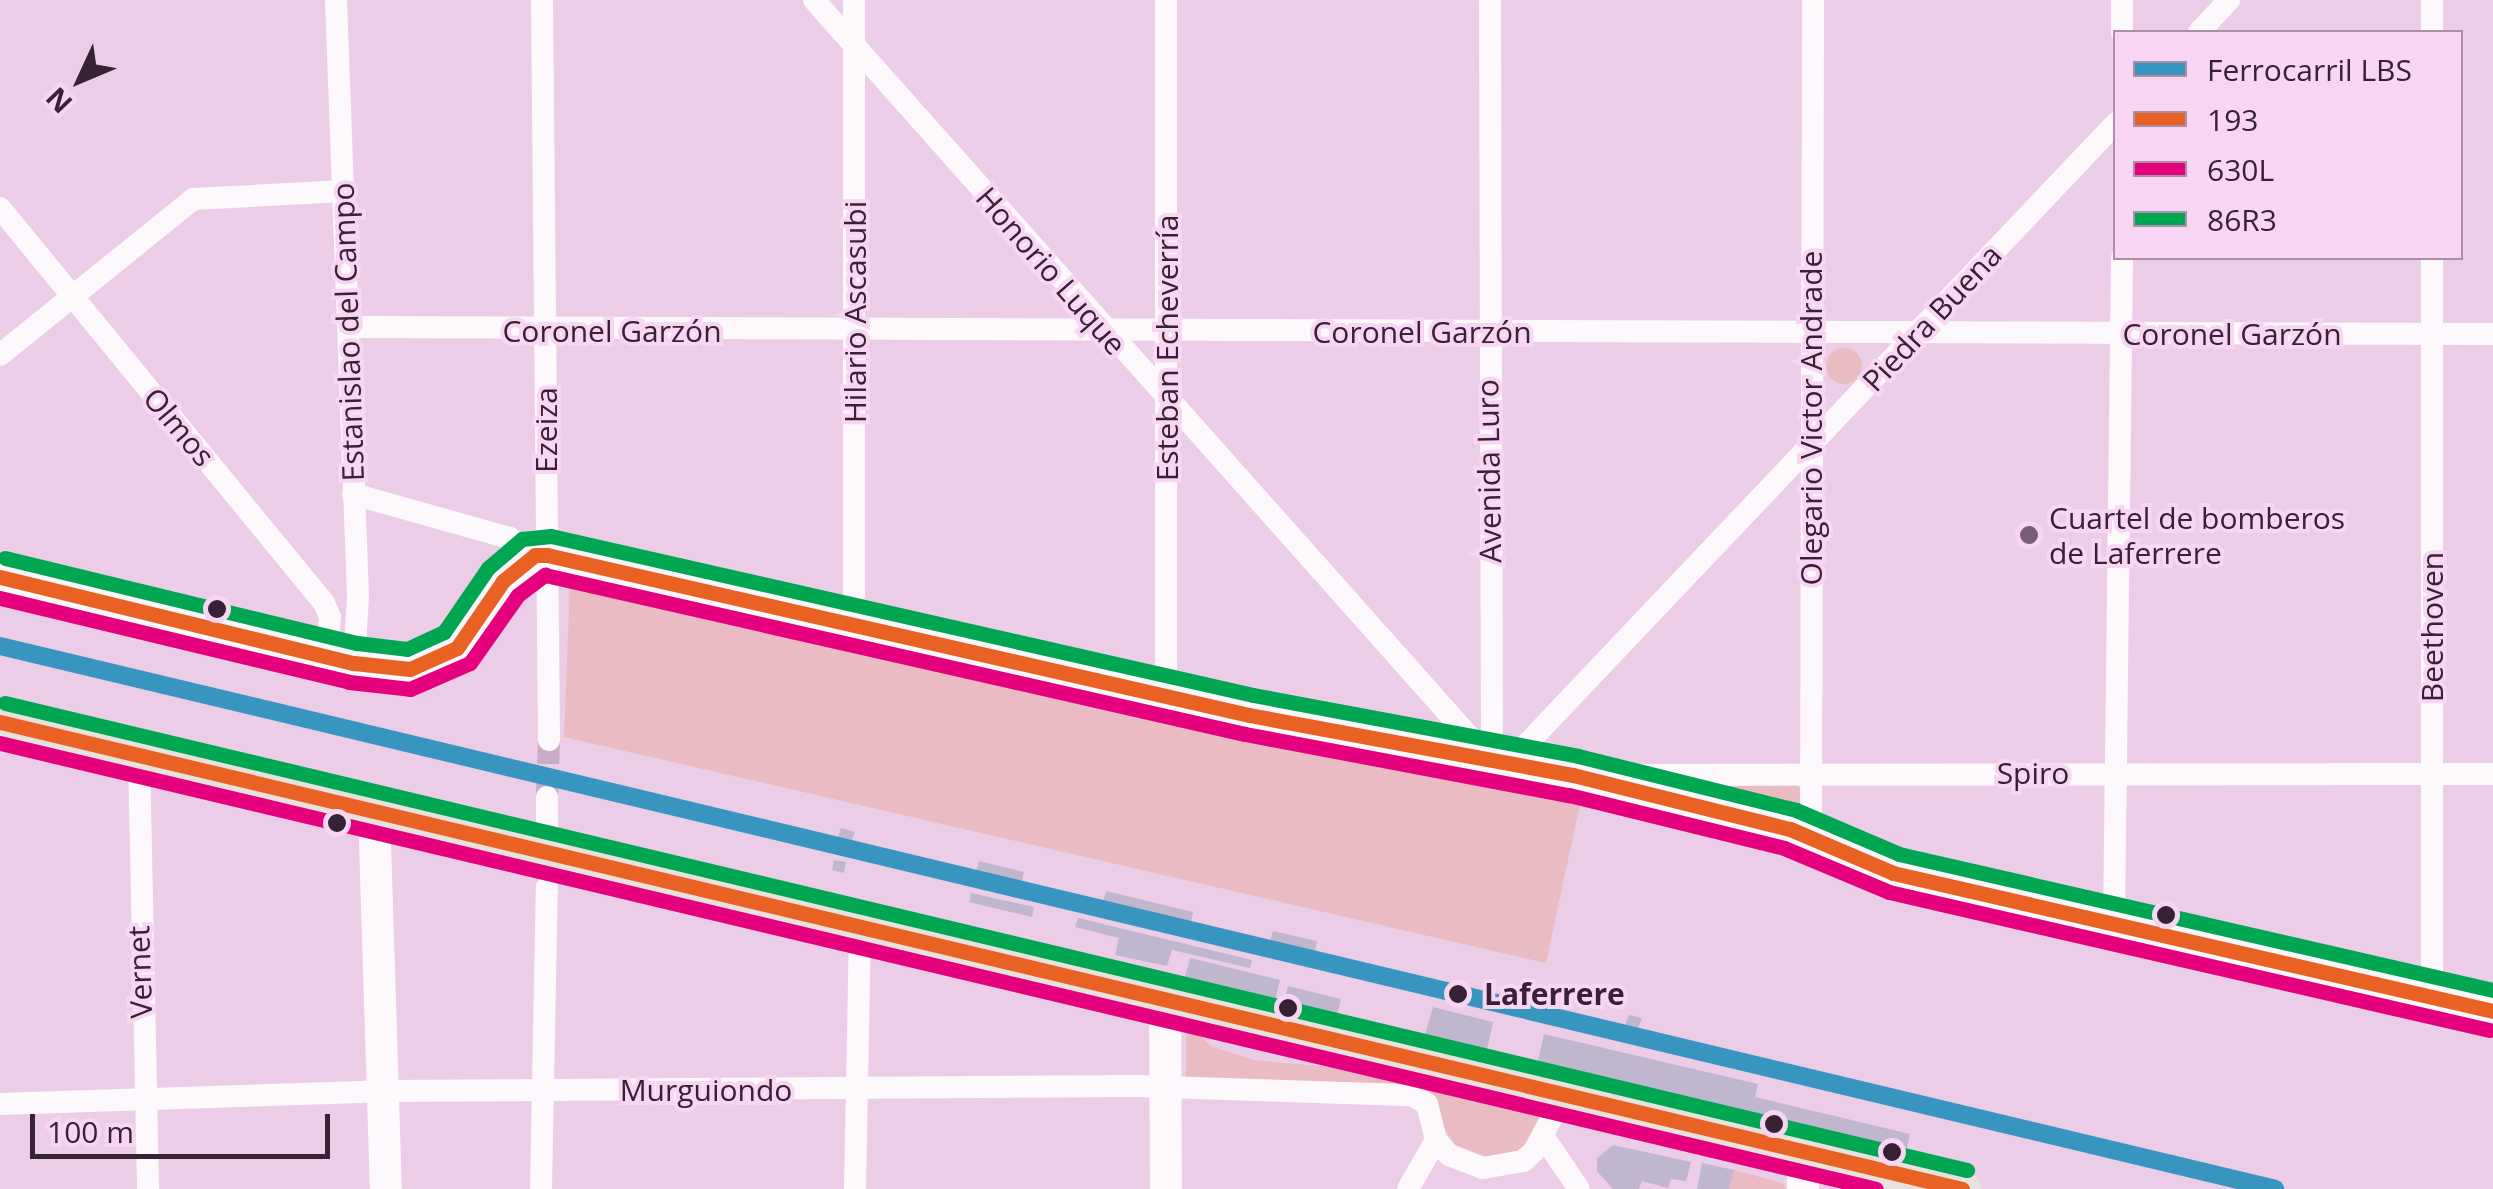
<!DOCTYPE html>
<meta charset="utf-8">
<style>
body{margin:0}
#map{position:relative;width:2493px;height:1189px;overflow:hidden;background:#eccde8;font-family:"Open Sans",sans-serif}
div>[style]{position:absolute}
.green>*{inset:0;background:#eabbc2}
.round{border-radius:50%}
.building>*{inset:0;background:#c0b6ce}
.street-tunnel>*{height:22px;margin-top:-11px;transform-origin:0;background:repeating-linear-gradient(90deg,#c8abc4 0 22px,transparent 0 33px)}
.street>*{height:22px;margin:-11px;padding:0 11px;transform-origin:11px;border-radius:11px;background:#fcf8fc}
.secondary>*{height:32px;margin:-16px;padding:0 16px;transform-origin:16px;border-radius:16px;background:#fcf8fc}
.primary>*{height:38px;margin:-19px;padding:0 19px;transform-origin:19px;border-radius:19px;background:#e9e1dd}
.bus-1>*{height:15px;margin:-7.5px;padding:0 7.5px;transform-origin:7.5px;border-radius:7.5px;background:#e96223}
.bus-2>*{height:15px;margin:-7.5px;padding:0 7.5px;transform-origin:7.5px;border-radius:7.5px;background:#e5007d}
.bus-3>*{height:15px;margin:-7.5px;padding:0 7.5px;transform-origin:7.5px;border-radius:7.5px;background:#00a651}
.rail-1>*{height:18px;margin:-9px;padding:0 9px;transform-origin:9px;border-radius:9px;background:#3795bf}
.dots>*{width:28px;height:28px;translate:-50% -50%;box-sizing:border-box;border:5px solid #f8d6f3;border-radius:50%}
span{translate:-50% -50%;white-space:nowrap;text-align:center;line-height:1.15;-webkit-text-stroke:8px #f8d6f3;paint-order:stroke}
.street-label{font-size:30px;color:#372235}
.poi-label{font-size:30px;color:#372235}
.left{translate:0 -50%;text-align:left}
.stop-label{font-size:30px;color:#372235;font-weight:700}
.legend{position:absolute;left:2113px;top:30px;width:350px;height:230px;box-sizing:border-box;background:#f8d6f3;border:2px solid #ab8ea7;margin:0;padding:12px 18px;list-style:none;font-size:30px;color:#372235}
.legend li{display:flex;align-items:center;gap:20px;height:50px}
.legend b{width:50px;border:2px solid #ab8ea7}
.north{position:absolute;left:30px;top:30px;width:100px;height:100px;-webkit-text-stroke:8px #f8d6f3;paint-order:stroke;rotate:226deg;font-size:28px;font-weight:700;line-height:40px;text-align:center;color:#372235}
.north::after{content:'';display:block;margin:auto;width:35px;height:45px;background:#372235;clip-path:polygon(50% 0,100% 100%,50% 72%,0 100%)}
.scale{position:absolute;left:30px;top:1114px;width:300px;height:45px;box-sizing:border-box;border:5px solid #372235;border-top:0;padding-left:12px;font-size:30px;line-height:35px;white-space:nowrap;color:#372235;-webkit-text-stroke:8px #f8d6f3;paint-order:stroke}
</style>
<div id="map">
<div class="green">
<div class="round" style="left:1826px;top:348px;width:36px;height:36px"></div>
<div style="clip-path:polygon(570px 585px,673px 595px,1582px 794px,1546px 963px,564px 737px)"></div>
<div style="clip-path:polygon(1676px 784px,1795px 784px,1804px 792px,1800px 817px)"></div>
<div style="clip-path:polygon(1193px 1029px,1211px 1046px,1254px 1060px,1373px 1071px,1545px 1113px,1526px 1148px,1497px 1160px,1456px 1145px,1443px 1127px,1437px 1100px,1425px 1090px,1186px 1077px,1186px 1034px)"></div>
<div style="clip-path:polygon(1734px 1170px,1782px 1183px,1786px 1189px,1729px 1189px)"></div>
</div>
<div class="building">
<div style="clip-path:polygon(841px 828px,855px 832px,851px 843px,837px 840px)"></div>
<div style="clip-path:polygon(834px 860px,846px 862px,844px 873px,832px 870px)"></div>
<div style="clip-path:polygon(979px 861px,1024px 872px,1021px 883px,976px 872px)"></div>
<div style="clip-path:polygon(1106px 891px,1193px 912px,1191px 923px,1103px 902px)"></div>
<div style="clip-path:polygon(971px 893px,1034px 907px,1032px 917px,969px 902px)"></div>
<div style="clip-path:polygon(1078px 918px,1252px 960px,1250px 968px,1172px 950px,1167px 966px,1115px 955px,1119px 938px,1075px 927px)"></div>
<div style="clip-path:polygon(1273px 931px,1317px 941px,1315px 952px,1270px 942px)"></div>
<div style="clip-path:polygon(1190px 958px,1280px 980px,1274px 1005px,1182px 989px)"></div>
<div style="clip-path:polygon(1288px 986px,1341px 999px,1337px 1016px,1284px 1003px)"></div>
<div style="clip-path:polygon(1433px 1007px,1493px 1022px,1486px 1053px,1424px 1038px)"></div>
<div style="clip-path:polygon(1629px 1015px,1642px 1018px,1638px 1029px,1625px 1025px)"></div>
<div style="clip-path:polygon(1544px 1034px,1758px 1084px,1755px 1097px,1910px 1134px,1905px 1156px,1872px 1148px,1871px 1153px,1535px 1074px)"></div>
<div style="clip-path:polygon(1613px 1145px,1691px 1162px,1686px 1181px,1671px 1179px,1668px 1188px,1642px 1181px,1639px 1189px,1613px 1189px,1597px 1171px,1597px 1158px)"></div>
<div style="clip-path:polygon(1702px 1163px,1734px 1170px,1729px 1189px,1697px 1189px)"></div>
</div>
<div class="street-tunnel">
<div style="left:547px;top:797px;width:57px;rotate:-88deg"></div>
</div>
<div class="street">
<div style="left:336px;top:0;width:597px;rotate:87.89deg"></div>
<div style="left:358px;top:597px;width:66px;rotate:93.5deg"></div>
<div style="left:542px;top:0;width:740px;rotate:89.46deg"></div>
<div style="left:814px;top:0;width:1016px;rotate:48.35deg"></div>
<div style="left:1490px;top:0;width:762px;rotate:89.85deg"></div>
<div style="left:2122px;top:32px;width:32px;rotate:-90deg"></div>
<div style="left:2199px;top:32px;width:44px;rotate:-46.8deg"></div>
<div style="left:2432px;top:32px;width:32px;rotate:-90deg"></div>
<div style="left:0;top:208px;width:511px;rotate:50.64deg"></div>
<div style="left:324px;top:603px;width:15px;rotate:67deg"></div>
<div style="left:330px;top:617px;width:40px;rotate:94.3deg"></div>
<div style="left:351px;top:327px;width:2142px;rotate:0.19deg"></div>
<div style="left:0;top:355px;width:248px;rotate:-38.9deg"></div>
<div style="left:193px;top:199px;width:151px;rotate:-3deg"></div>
<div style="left:353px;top:494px;width:163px;rotate:15.7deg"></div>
<div style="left:510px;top:538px;width:30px;rotate:34deg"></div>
<div style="left:849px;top:622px;width:28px;rotate:-80deg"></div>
<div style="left:854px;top:594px;width:594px;rotate:-90deg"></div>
<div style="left:1166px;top:696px;width:696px;rotate:-90deg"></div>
<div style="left:139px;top:756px;width:433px;rotate:88.8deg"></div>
<div style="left:1495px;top:760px;width:33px;rotate:-25deg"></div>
<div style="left:1525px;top:746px;width:859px;rotate:-46.51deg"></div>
<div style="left:1607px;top:775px;width:886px;rotate:-0.06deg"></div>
<div style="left:547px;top:828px;width:31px;rotate:-90deg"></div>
<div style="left:1811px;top:836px;width:836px;rotate:-89.86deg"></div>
<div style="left:2114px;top:923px;width:665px;rotate:-89.31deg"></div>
<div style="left:2432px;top:997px;width:739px;rotate:-90deg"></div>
<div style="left:0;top:1104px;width:383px;rotate:-1.9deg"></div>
<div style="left:383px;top:1091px;width:752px;rotate:-0.38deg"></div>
<div style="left:1135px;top:1086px;width:277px;rotate:1.9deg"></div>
<div style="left:1412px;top:1095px;width:17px;rotate:31deg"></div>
<div style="left:1427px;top:1104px;width:37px;rotate:76deg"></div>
<div style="left:1436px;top:1140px;width:20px;rotate:49deg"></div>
<div style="left:1449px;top:1155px;width:36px;rotate:21deg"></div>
<div style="left:1483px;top:1168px;width:41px;rotate:-9.9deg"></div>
<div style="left:1523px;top:1161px;width:15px;rotate:-42deg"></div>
<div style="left:1534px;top:1151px;width:64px;rotate:-61.8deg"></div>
<div style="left:1545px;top:1139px;width:60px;rotate:55.8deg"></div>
<div style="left:541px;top:1189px;width:302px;rotate:-88.9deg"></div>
<div style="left:855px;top:1189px;width:264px;rotate:-88.9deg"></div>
<div style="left:1408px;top:1189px;width:56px;rotate:-60.3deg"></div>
</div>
<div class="secondary">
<div style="left:0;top:577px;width:364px;rotate:13.7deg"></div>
<div style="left:354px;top:663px;width:56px;rotate:6.1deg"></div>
<div style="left:410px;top:669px;width:51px;rotate:-24.1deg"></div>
<div style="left:457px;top:648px;width:81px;rotate:-55.5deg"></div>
<div style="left:503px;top:581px;width:41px;rotate:-39.1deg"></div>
<div style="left:535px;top:555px;width:12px"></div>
<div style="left:547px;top:555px;width:720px;rotate:12.84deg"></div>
<div style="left:1249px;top:715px;width:330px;rotate:10.5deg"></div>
<div style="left:1573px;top:775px;width:224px;rotate:14deg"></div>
<div style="left:1790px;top:829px;width:112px;rotate:23.1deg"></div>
<div style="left:1893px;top:873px;width:616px;rotate:12.95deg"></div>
<div style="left:380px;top:811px;width:31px;rotate:99deg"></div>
<div style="left:375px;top:842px;width:347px;rotate:88.2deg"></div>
<div style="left:1165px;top:997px;width:192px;rotate:89.7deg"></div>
<div style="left:1803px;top:1151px;width:38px;rotate:90deg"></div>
</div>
<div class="primary">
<div style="left:0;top:722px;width:2017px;rotate:13.39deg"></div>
</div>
<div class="bus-1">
<div style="left:0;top:577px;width:364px;rotate:13.7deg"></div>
<div style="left:354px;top:663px;width:56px;rotate:6.1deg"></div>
<div style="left:410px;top:669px;width:51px;rotate:-24.1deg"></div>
<div style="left:457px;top:648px;width:81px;rotate:-55.5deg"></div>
<div style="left:503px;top:581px;width:41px;rotate:-39.1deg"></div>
<div style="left:535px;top:555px;width:12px"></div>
<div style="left:547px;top:555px;width:720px;rotate:12.84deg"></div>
<div style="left:1249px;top:715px;width:330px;rotate:10.5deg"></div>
<div style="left:1573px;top:775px;width:224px;rotate:14deg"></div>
<div style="left:1790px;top:829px;width:112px;rotate:23.1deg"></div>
<div style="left:1893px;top:873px;width:616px;rotate:12.95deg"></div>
<div style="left:0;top:722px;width:2017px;rotate:13.39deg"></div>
</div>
<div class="bus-2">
<div style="left:0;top:598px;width:359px;rotate:13.5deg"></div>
<div style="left:349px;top:682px;width:61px;rotate:6.5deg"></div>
<div style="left:410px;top:689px;width:65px;rotate:-23.4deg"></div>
<div style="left:470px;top:663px;width:83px;rotate:-54.8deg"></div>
<div style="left:518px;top:595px;width:34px;rotate:-37deg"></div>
<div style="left:545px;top:575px;width:718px;rotate:12.8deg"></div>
<div style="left:1245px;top:734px;width:330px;rotate:10.7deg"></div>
<div style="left:1569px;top:795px;width:221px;rotate:13.8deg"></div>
<div style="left:1784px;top:848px;width:114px;rotate:22.7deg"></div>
<div style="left:1889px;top:892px;width:616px;rotate:12.95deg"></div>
<div style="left:0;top:743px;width:1928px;rotate:13.37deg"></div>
</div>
<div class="bus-3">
<div style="left:5px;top:558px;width:362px;rotate:13.6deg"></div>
<div style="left:357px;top:643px;width:50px;rotate:6.8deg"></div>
<div style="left:407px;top:649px;width:41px;rotate:-24.7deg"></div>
<div style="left:444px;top:632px;width:78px;rotate:-55.5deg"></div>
<div style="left:488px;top:568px;width:45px;rotate:-40.5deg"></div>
<div style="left:522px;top:539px;width:29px;rotate:-6deg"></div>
<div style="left:551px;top:536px;width:720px;rotate:12.76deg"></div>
<div style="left:1253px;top:695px;width:331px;rotate:10.6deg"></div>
<div style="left:1578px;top:756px;width:225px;rotate:13.9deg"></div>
<div style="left:1796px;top:810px;width:112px;rotate:23.1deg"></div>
<div style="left:1899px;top:854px;width:609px;rotate:12.9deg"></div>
<div style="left:5px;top:703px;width:2017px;rotate:13.39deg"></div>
</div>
<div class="rail-1">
<div style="left:0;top:646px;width:2339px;rotate:13.42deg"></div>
</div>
<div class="dots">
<div style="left:2029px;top:535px;background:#765e74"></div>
<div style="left:217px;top:609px;background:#372235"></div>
<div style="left:337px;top:823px;background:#372235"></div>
<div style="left:2166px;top:915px;background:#372235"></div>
<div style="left:1458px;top:994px;background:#372235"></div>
<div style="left:1288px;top:1008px;background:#372235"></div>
<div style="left:1774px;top:1124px;background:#372235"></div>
<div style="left:1892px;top:1152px;background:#372235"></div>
</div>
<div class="street-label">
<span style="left:1051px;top:271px;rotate:49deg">Honorio Luque</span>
<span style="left:855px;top:312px;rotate:-90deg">Hilario Ascasubi</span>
<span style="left:1932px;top:318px;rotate:-47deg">Piedra Buena</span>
<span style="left:612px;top:331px">Coronel Garzón</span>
<span style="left:348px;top:332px;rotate:-92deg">Estanislao del Campo</span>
<span style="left:1422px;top:332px">Coronel Garzón</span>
<span style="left:2232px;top:334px">Coronel Garzón</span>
<span style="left:1167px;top:348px;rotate:-90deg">Esteban Echeverría</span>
<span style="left:1811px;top:418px;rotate:-90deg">Olegario Victor Andrade</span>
<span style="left:179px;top:427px;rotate:50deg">Olmos</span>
<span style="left:546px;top:430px;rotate:-90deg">Ezeiza</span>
<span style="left:1489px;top:471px;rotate:-91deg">Avenida Luro</span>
<span style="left:2432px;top:627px;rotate:-90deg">Beethoven</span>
<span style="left:2033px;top:773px">Spiro</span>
<span style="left:140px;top:972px;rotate:-92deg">Vernet</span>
<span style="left:706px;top:1090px">Murguiondo</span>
</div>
<div class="poi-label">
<span class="left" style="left:2049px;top:535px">Cuartel de bomberos<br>de Laferrere</span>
</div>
<div class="stop-label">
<span class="left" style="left:1484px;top:994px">Laferrere</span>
</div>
<ul class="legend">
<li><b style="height:12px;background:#3795bf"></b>Ferrocarril LBS</li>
<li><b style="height:12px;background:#e96223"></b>193</li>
<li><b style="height:12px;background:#e5007d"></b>630L</li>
<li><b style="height:12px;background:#00a651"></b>86R3</li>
</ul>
<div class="north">N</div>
<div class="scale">100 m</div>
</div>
